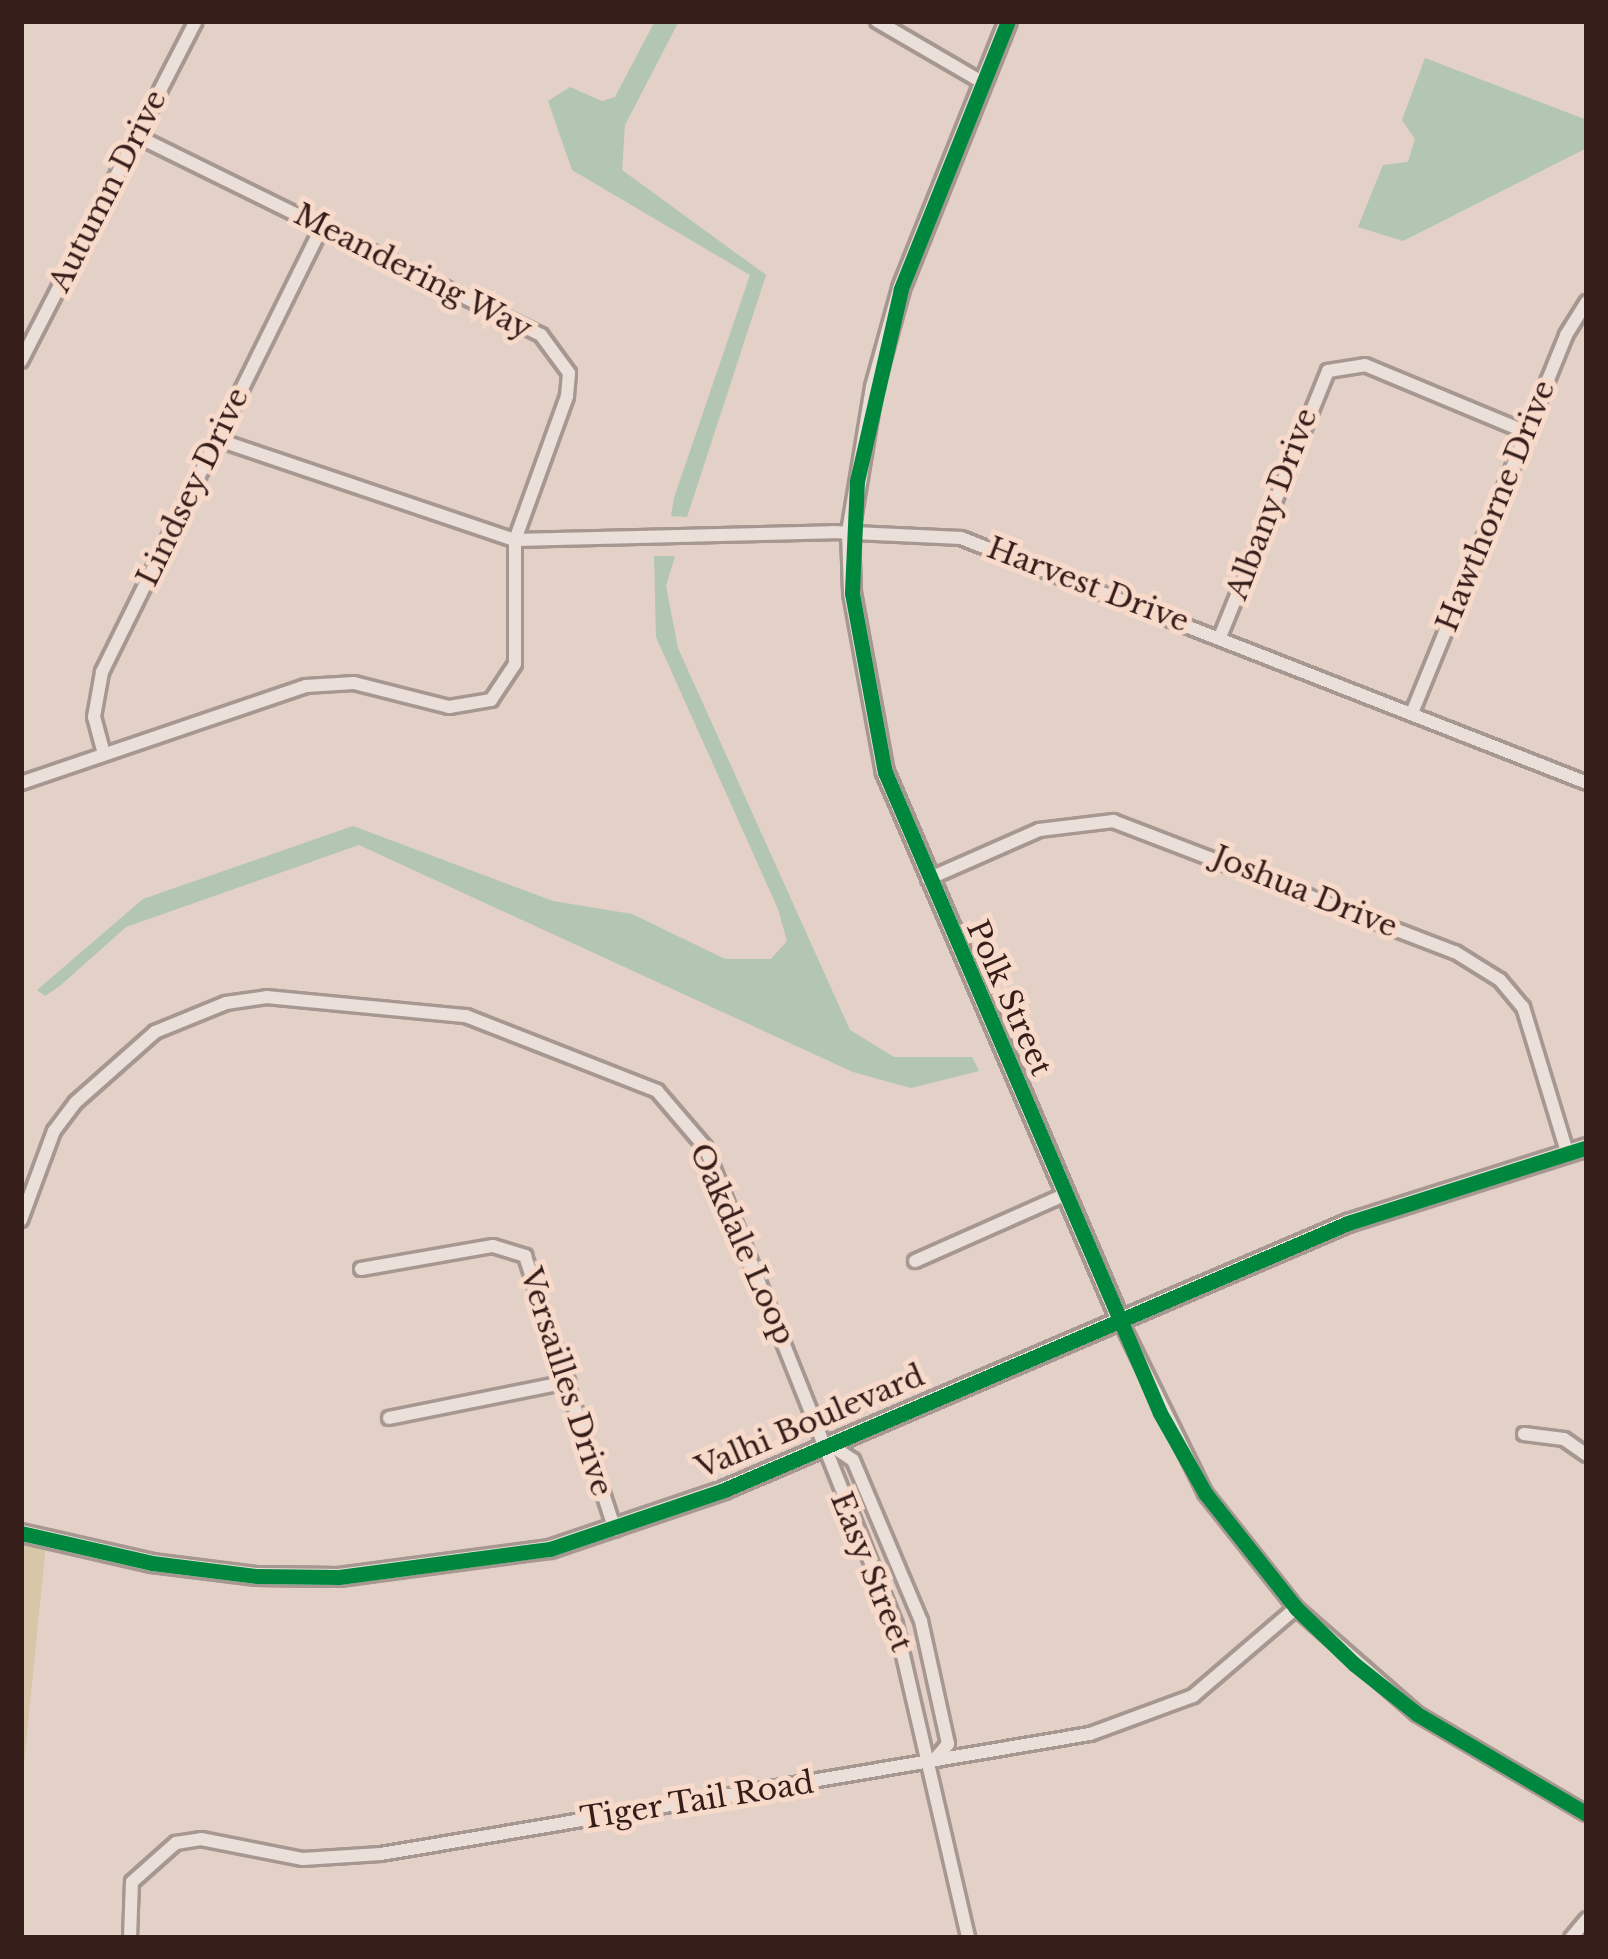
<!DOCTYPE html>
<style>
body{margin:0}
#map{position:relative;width:1608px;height:1959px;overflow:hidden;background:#e3d0c7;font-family:"Libre Baskerville",serif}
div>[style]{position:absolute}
.green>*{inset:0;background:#d7c7a8}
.water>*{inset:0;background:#b3c5b3}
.roads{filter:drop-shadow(3px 0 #a79791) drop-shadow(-3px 0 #a79791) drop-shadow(0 3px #a79791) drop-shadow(0 -3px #a79791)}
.street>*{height:12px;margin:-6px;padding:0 6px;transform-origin:6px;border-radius:6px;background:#ebdfd9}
.secondary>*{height:16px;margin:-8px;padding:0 8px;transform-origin:8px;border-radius:8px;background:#ebdfd9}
.cycleway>*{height:15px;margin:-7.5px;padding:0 7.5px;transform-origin:7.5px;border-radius:7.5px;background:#00873e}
span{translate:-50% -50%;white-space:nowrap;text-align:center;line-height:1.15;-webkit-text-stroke:10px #f7daca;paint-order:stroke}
.street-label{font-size:30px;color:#351d1a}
.frame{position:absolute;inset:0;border:24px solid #351d1a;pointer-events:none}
</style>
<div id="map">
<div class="green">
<div style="clip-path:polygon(21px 1534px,46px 1543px,21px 1794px)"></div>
</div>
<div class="water">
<div style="clip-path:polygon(655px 21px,679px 21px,625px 125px,622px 170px,766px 275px,687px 517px,671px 516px,674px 498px,750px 275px,572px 170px,548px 101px,570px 87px,602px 101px,615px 97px)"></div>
<div style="clip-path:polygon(1425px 58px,1587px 120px,1587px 148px,1403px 241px,1358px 227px,1383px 165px,1408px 162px,1415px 139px,1402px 120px)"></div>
<div style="clip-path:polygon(654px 556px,675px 556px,666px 586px,678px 648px,850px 1030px,894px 1057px,972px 1057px,979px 1071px,911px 1088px,853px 1072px,359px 845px,126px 927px,61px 985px,45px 996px,37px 990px,143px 899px,353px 826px,553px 901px,632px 914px,725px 959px,771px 959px,787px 941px,778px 909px,656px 637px)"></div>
</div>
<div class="roads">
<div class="street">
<div style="left:877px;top:21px;width:119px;rotate:30.2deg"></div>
<div style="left:21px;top:361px;width:382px;rotate:-62.8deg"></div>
<div style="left:216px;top:439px;width:316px;rotate:18.7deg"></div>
<div style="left:515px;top:540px;width:318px;rotate:-1.4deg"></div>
<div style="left:833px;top:532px;width:128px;rotate:2.7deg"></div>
<div style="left:961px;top:538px;width:672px;rotate:21.37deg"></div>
<div style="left:1220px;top:637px;width:287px;rotate:-67.9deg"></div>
<div style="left:1328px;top:371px;width:37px;rotate:-9deg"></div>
<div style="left:1365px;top:365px;width:174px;rotate:22.6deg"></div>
<div style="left:1412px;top:713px;width:408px;rotate:-67.8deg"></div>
<div style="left:1566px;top:335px;width:39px;rotate:-58deg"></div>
<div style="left:104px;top:754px;width:38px;rotate:-105deg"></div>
<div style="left:94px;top:717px;width:46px;rotate:-79.9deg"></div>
<div style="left:102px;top:672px;width:496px;rotate:-63.7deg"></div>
<div style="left:21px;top:783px;width:301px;rotate:-18.8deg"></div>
<div style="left:306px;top:686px;width:48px;rotate:-3.6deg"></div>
<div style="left:354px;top:683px;width:98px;rotate:14.2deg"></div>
<div style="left:449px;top:707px;width:43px;rotate:-9.5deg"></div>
<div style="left:491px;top:700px;width:43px;rotate:-56.3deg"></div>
<div style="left:515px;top:664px;width:124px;rotate:-90deg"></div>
<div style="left:515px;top:540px;width:153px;rotate:-70.1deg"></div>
<div style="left:567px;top:396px;width:23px;rotate:-85deg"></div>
<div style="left:569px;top:373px;width:47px;rotate:-126.4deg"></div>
<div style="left:541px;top:335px;width:451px;rotate:-153.8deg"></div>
<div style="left:928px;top:879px;width:121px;rotate:-23.8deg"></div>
<div style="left:1039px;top:830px;width:75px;rotate:-6.9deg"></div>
<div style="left:1113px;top:821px;width:366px;rotate:21deg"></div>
<div style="left:1455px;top:952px;width:53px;rotate:31.9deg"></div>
<div style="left:1500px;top:980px;width:35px;rotate:50deg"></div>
<div style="left:1523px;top:1007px;width:152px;rotate:73.1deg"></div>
<div style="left:21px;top:1220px;width:95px;rotate:-69.7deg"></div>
<div style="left:54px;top:1131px;width:36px;rotate:-53deg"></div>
<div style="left:76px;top:1102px;width:106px;rotate:-41.5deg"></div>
<div style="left:155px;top:1032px;width:77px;rotate:-22.2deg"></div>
<div style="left:226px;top:1003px;width:41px;rotate:-8.3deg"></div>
<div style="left:267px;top:997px;width:200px;rotate:5.5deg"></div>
<div style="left:466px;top:1016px;width:205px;rotate:21.4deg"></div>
<div style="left:657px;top:1091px;width:74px;rotate:49.4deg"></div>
<div style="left:705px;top:1147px;width:515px;rotate:68.22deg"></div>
<div style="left:896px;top:1625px;width:321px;rotate:77deg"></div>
<div style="left:915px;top:1261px;width:165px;rotate:-23.9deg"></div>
<div style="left:361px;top:1269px;width:134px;rotate:-9.9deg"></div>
<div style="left:493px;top:1246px;width:34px;rotate:17deg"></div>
<div style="left:525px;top:1256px;width:288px;rotate:71.8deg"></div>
<div style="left:1120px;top:1320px;width:193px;rotate:63.8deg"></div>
<div style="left:1205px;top:1493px;width:147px;rotate:51.6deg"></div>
<div style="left:1296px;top:1608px;width:161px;rotate:41.2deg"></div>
<div style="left:1417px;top:1714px;width:197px;rotate:30.5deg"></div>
<div style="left:389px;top:1418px;width:183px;rotate:-11.4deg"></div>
<div style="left:1524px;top:1434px;width:40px;rotate:7.1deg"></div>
<div style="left:1564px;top:1439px;width:28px;rotate:35deg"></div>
<div style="left:829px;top:1444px;width:29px;rotate:34deg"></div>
<div style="left:853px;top:1460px;width:175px;rotate:67.1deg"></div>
<div style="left:921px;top:1621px;width:126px;rotate:77.6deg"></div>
<div style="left:948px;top:1744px;width:21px;rotate:131deg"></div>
<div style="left:130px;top:1938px;width:56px;rotate:-88deg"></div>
<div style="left:132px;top:1882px;width:59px;rotate:-41.6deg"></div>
<div style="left:176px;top:1843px;width:25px;rotate:-9deg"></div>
<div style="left:201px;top:1839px;width:104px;rotate:11.1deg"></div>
<div style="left:303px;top:1859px;width:78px;rotate:-3.7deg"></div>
<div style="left:381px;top:1854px;width:719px;rotate:-9.61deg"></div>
<div style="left:1090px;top:1734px;width:110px;rotate:-20.3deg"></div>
<div style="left:1193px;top:1696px;width:135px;rotate:-40.5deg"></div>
<div style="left:1571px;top:1938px;width:25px;rotate:-50deg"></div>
</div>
<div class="secondary">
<div style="left:1008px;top:21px;width:289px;rotate:111.8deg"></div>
<div style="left:901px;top:289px;width:102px;rotate:105.4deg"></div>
<div style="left:874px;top:387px;width:147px;rotate:99.4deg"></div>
<div style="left:850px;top:532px;width:61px;rotate:88.1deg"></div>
<div style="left:852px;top:593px;width:182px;rotate:79.6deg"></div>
<div style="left:885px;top:772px;width:596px;rotate:66.79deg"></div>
<div style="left:21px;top:1533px;width:134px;rotate:12.9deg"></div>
<div style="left:152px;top:1563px;width:106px;rotate:7.1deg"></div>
<div style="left:257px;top:1576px;width:82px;rotate:0.7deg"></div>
<div style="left:339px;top:1577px;width:213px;rotate:-7.6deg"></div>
<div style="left:550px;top:1549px;width:184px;rotate:-18.7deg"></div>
<div style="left:724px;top:1490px;width:679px;rotate:-23.17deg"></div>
<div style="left:1348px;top:1223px;width:251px;rotate:-17.6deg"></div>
</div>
</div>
<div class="cycleway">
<div style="left:1008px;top:21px;width:289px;rotate:111.8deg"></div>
<div style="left:901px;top:289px;width:197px;rotate:102.9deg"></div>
<div style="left:857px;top:481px;width:112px;rotate:92.6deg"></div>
<div style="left:852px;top:593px;width:182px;rotate:79.6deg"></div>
<div style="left:885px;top:772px;width:697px;rotate:66.78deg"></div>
<div style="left:1160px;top:1413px;width:92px;rotate:60.6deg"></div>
<div style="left:1205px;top:1493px;width:147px;rotate:51.6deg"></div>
<div style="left:1296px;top:1608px;width:81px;rotate:44deg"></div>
<div style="left:1354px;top:1664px;width:80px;rotate:38.4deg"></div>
<div style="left:1417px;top:1714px;width:197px;rotate:30.5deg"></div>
<div style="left:21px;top:1533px;width:134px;rotate:12.9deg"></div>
<div style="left:152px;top:1563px;width:106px;rotate:7.1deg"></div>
<div style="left:257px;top:1576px;width:82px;rotate:0.7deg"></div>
<div style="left:339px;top:1577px;width:213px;rotate:-7.6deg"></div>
<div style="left:550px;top:1549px;width:184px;rotate:-18.7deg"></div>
<div style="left:724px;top:1490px;width:679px;rotate:-23.17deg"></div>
<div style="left:1348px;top:1223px;width:251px;rotate:-17.6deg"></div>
</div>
<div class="street-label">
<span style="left:108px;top:191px;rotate:-63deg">Autumn Drive</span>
<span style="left:413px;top:272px;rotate:27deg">Meandering Way</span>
<span style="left:193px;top:487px;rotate:-64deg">Lindsey Drive</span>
<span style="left:1272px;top:504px;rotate:-69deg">Albany Drive</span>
<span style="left:1496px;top:506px;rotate:-68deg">Hawthorne Drive</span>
<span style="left:1088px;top:585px;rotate:21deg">Harvest Drive</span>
<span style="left:1305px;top:892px;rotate:22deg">Joshua Drive</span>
<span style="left:1009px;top:998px;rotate:66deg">Polk Street</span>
<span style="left:742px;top:1244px;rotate:66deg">Oakdale Loop</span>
<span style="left:566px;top:1382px;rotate:72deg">Versailles Drive</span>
<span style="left:810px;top:1422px;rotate:-23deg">Valhi Boulevard</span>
<span style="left:871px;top:1572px;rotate:68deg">Easy Street</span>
<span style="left:697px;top:1801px;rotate:-9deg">Tiger Tail Road</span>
</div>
<div class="frame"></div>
</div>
